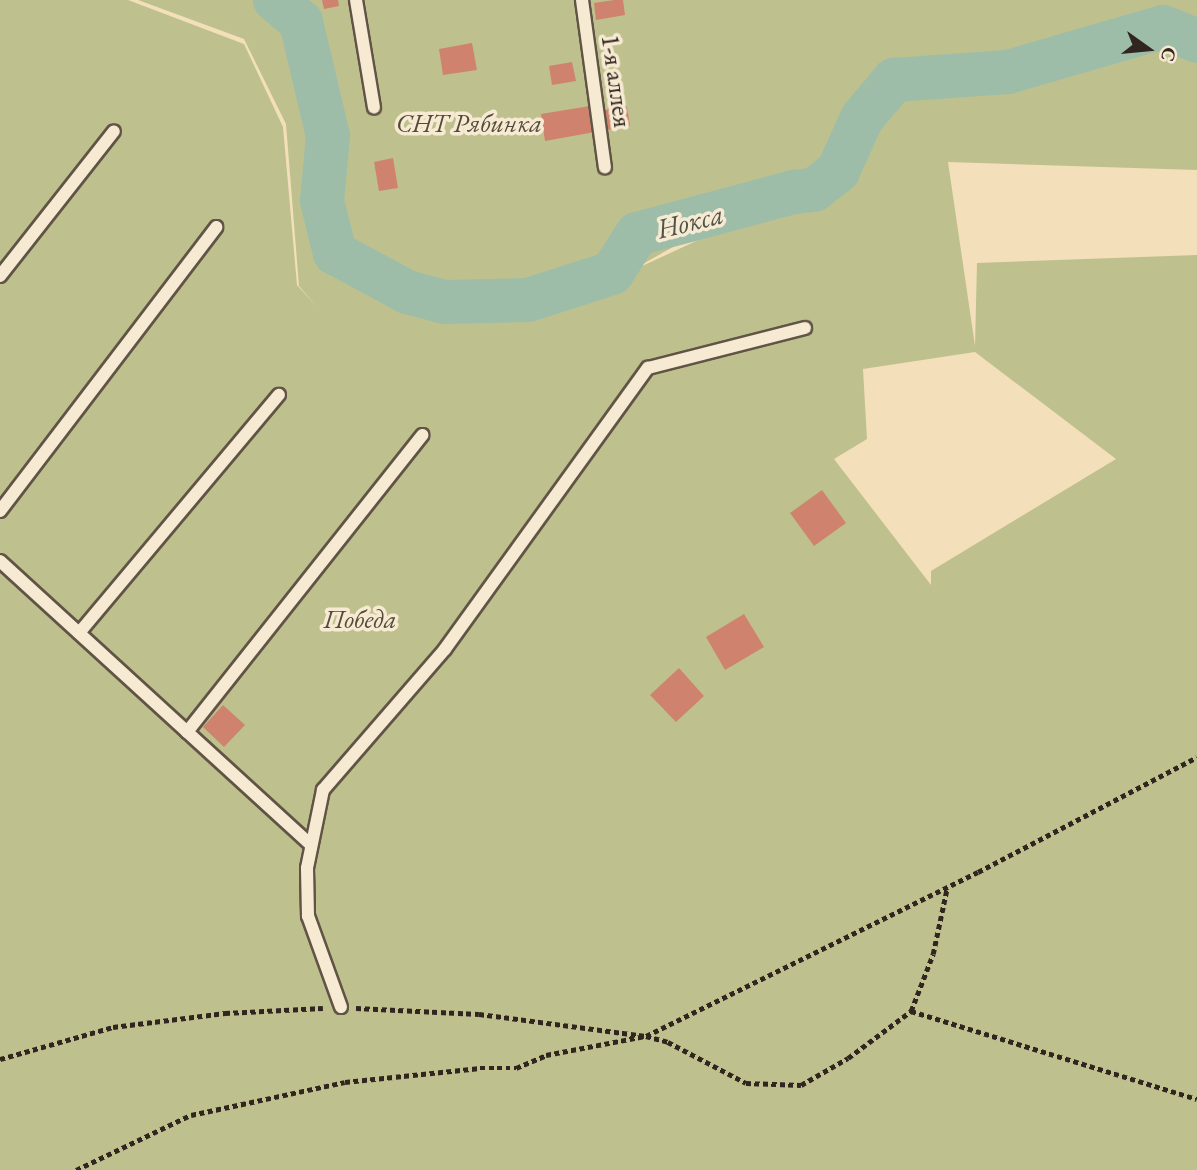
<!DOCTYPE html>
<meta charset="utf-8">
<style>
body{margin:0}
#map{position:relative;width:1197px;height:1170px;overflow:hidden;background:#f3dfb9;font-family:"EB Garamond",serif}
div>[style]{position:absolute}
.green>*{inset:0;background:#bec18d}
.river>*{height:44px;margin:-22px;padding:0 22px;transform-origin:22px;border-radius:22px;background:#9dbda9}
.building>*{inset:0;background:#cf836e}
.path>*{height:4.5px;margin-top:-2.25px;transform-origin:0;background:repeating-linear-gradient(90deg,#30251f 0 5px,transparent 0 8.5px)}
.roads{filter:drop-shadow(2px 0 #615446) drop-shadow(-2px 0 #615446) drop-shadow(0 2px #615446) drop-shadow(0 -2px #615446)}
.lane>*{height:12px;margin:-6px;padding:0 6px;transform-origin:6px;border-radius:6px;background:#f7ead2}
span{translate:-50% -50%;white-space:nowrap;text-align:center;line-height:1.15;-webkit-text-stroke:7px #f7ead2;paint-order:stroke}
.street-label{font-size:26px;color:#30251f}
.park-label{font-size:26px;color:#544c3a;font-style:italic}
.water-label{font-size:28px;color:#515348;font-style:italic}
.north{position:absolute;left:1113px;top:14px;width:70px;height:70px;-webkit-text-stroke:5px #f7ead2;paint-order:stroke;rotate:105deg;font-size:19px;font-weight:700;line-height:28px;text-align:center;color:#30251f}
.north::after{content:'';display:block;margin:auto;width:24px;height:32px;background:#30251f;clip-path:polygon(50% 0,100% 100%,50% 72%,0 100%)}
</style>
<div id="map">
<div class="green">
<div style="clip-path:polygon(evenodd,0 0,128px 0,244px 44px,283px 127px,297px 285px,317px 307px,299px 286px,286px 124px,244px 39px,138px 0,1197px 0,1197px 170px,948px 162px,975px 346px,977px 263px,1197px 255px,1197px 1170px,0 1170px,0 0,847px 189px,720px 230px,627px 273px,710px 226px,847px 189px,0 0,975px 352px,1116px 459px,931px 571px,931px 585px,834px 459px,867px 439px,863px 369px,975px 352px)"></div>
</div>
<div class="river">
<div style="left:275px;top:0;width:34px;rotate:40deg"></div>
<div style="left:301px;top:22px;width:117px;rotate:76.7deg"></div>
<div style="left:328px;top:136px;width:65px;rotate:95.3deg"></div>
<div style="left:322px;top:201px;width:54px;rotate:76deg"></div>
<div style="left:335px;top:253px;width:82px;rotate:28.4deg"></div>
<div style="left:407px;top:292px;width:39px;rotate:15deg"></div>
<div style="left:445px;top:302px;width:83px;rotate:-1.4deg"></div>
<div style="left:528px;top:300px;width:88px;rotate:-17.8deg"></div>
<div style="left:612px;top:273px;width:46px;rotate:-57.3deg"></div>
<div style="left:637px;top:234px;width:163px;rotate:-15deg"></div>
<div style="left:794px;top:192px;width:20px;rotate:-6deg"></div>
<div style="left:814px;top:190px;width:31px;rotate:-38deg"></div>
<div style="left:838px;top:171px;width:58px;rotate:-65.6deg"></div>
<div style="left:862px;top:118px;width:50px;rotate:-49.9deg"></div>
<div style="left:894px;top:80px;width:114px;rotate:-4deg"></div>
<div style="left:1008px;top:72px;width:161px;rotate:-16.2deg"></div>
<div style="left:1163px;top:27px;width:37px;rotate:22deg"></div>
</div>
<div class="building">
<div style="clip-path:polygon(322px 0,338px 0,339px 6px,324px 9px)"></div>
<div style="clip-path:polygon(614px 0,623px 0,625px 15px,596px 20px,594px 3px)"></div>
<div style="clip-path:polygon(472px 43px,477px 70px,443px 75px,439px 49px)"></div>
<div style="clip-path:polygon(572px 62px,576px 81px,552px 85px,549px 66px)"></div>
<div style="clip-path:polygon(590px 106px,595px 132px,545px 141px,541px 114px)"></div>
<div style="clip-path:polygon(627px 107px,630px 126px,608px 130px,605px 110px)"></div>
<div style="clip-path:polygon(393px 158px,398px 188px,379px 191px,374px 162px)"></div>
<div style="clip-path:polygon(822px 490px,846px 523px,814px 546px,790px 513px)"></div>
<div style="clip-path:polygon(744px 614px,764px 647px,725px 670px,706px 637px)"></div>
<div style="clip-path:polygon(679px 668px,704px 696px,676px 722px,650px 695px)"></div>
<div style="clip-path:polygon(223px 705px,245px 725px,224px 747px,203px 727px)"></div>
</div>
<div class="path">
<div style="left:356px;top:1008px;width:123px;rotate:2.8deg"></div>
<div style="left:479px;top:1014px;width:168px;rotate:7.5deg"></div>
<div style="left:646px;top:1036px;width:23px;rotate:15deg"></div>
<div style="left:668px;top:1042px;width:88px;rotate:27.7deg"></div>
<div style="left:746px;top:1083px;width:55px;rotate:2.1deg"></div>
<div style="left:801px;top:1085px;width:54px;rotate:-29.9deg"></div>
<div style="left:848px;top:1058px;width:79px;rotate:-36.7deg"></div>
<div style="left:911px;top:1011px;width:61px;rotate:-68.9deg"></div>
<div style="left:933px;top:954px;width:67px;rotate:-78deg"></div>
<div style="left:911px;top:1011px;width:299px;rotate:17.1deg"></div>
<div style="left:0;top:1059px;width:117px;rotate:-15.8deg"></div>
<div style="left:113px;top:1027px;width:113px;rotate:-7.1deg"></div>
<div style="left:225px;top:1013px;width:98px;rotate:-2.9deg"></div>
<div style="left:76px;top:1170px;width:127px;rotate:-25.6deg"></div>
<div style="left:191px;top:1115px;width:157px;rotate:-12.1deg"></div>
<div style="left:345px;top:1082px;width:136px;rotate:-5.9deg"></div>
<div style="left:480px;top:1068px;width:36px"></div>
<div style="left:516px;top:1068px;width:33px;rotate:-23deg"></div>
<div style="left:546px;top:1055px;width:102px;rotate:-10.8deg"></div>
<div style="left:646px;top:1036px;width:370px;rotate:-26.3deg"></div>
<div style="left:978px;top:872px;width:247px;rotate:-27.7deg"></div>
</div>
<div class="roads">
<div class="lane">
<div style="left:356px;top:0;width:109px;rotate:80.5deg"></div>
<div style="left:582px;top:0;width:169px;rotate:82.2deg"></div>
<div style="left:0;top:276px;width:184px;rotate:-51.8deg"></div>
<div style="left:0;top:511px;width:357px;rotate:-52.7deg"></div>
<div style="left:0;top:561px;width:421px;rotate:42.4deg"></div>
<div style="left:79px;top:633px;width:311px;rotate:-50deg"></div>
<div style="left:187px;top:732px;width:379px;rotate:-51.6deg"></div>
<div style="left:341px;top:1007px;width:97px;rotate:-109.9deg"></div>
<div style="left:308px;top:916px;width:48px;rotate:-91.2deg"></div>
<div style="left:307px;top:868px;width:80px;rotate:-78.4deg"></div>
<div style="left:323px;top:790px;width:186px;rotate:-49.1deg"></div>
<div style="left:445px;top:649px;width:347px;rotate:-54.2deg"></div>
<div style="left:648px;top:368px;width:162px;rotate:-14.3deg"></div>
</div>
</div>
<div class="street-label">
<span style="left:616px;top:81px;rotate:82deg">1-я аллея</span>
</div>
<div class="park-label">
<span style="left:469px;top:124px">СНТ Рябинка</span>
<span style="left:360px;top:620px">Победа</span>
</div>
<div class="water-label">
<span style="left:690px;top:221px;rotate:-14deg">Нокса</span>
</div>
<div class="north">С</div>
</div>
